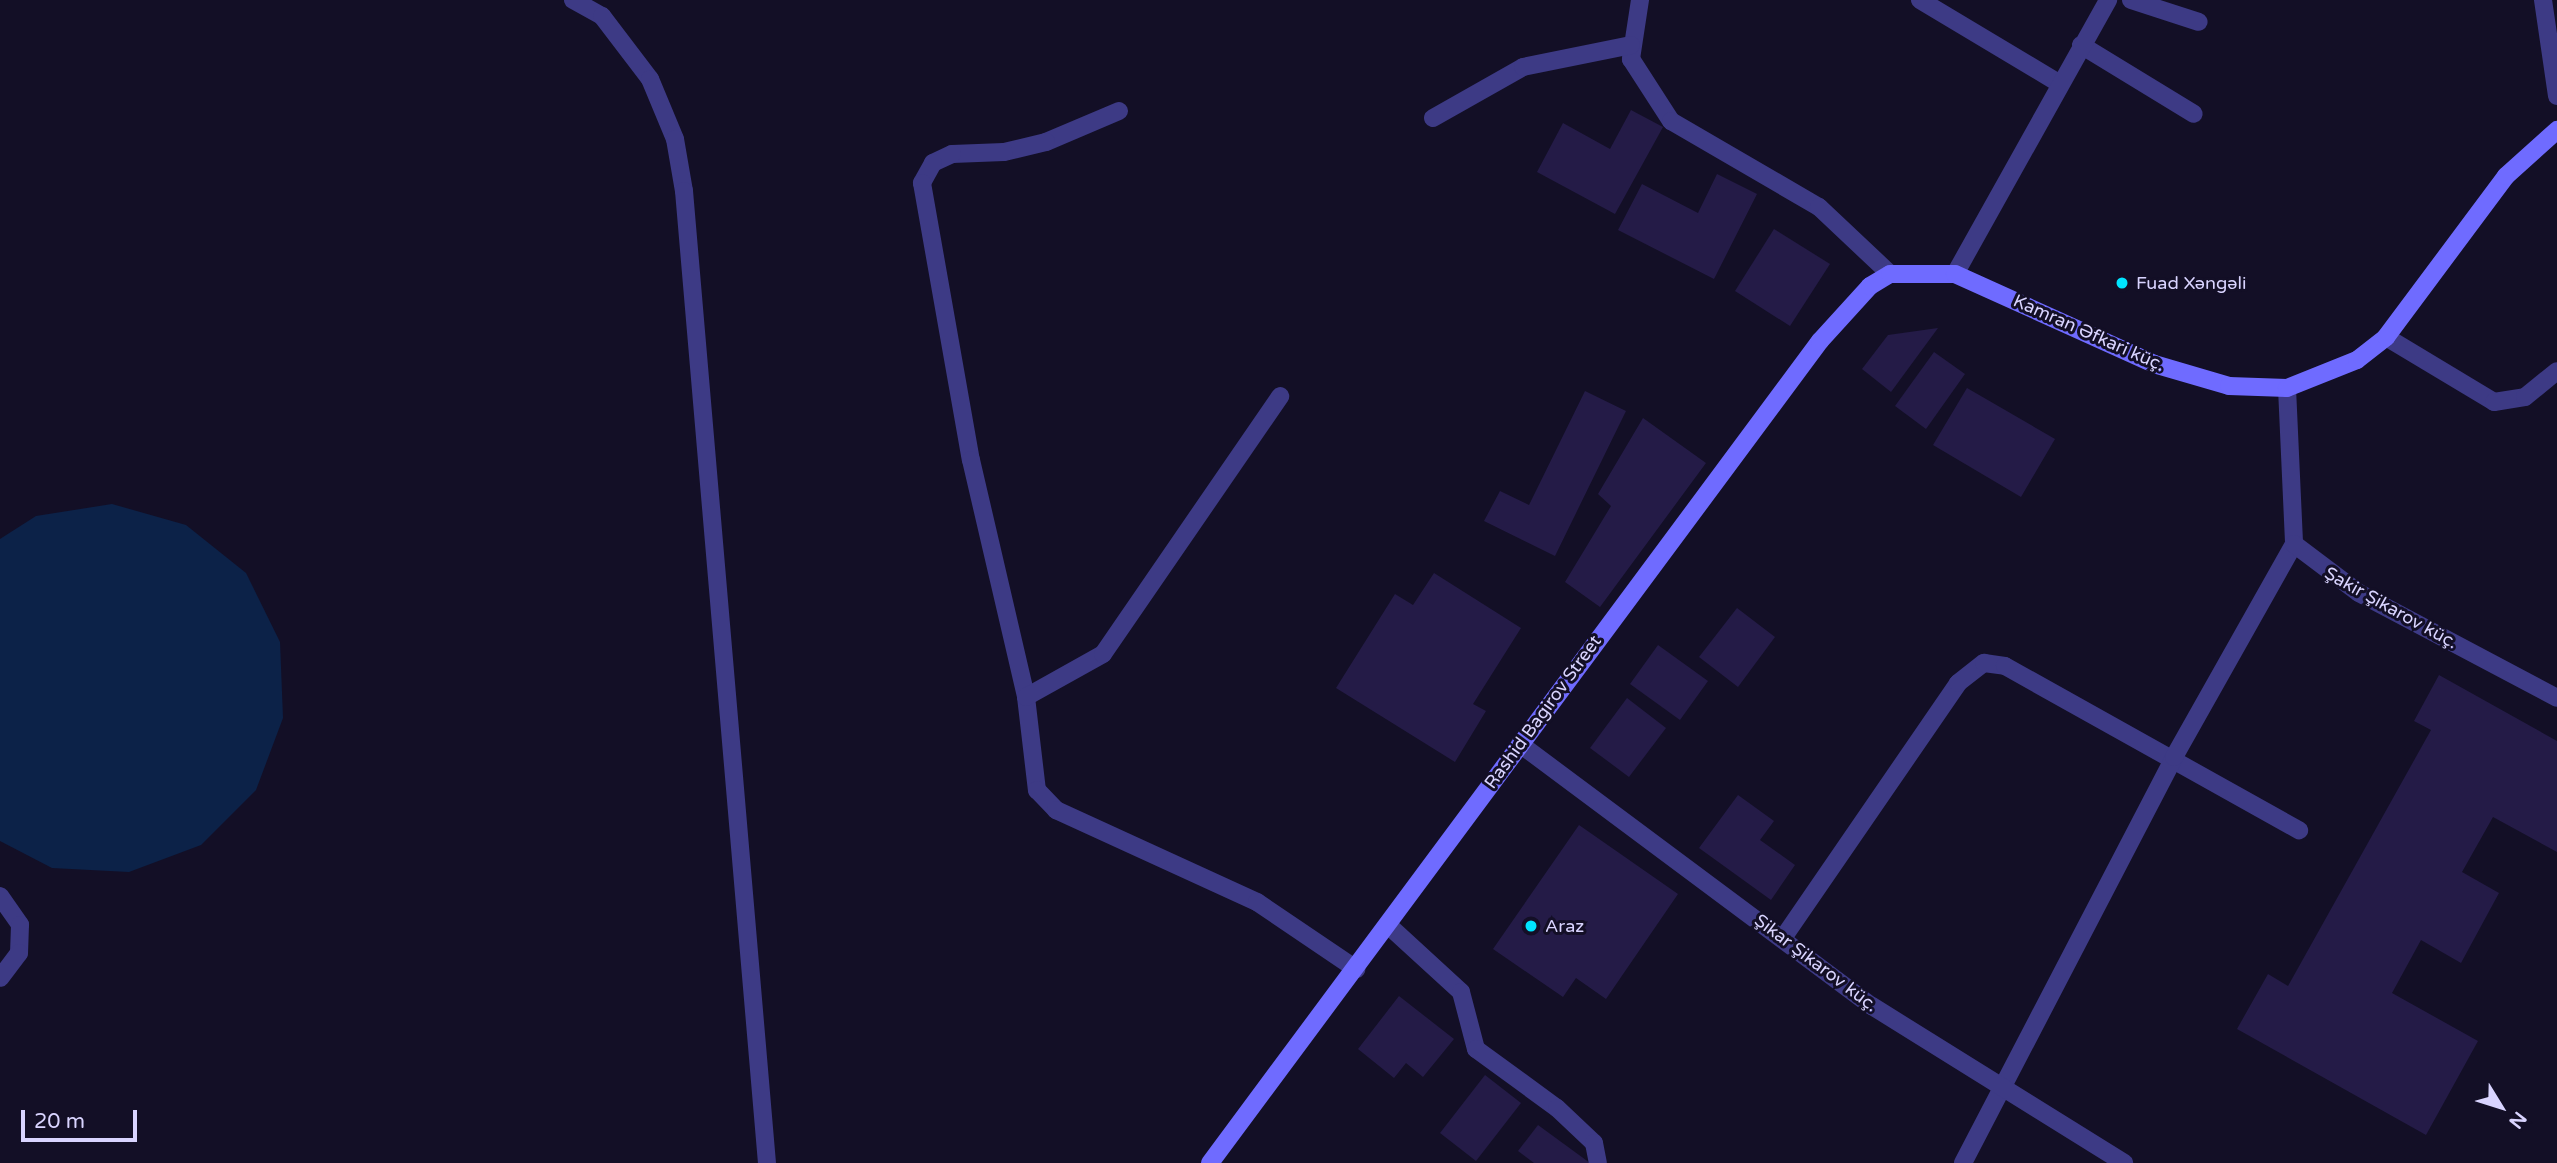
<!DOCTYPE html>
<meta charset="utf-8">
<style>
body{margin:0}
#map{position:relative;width:2557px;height:1163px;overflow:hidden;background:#130f26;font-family:"Varela Round",sans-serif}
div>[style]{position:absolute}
.water>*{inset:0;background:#0c2248}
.building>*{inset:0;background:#241b47}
.lane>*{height:18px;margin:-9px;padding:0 9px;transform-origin:9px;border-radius:9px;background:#3d3a85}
.street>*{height:18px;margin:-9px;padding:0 9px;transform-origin:9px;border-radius:9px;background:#3d3a85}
.secondary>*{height:18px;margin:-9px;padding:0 9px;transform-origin:9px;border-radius:9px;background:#6f6bff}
.dots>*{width:19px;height:19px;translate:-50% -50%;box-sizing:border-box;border:4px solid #130f26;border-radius:50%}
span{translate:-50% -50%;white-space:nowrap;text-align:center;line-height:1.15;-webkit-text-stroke:6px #130f26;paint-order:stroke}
.poi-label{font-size:18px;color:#d9d4ff}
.left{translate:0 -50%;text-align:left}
.street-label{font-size:18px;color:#d9d4ff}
.north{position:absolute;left:2466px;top:1072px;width:70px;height:70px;-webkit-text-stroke:5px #130f26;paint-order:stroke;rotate:128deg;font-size:19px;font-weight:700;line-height:28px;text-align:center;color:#d9d4ff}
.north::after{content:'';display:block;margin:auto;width:24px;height:32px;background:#d9d4ff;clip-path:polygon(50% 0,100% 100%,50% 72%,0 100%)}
.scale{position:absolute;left:21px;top:1110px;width:116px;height:32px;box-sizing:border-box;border:4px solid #d9d4ff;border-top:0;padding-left:9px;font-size:21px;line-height:24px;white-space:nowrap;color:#d9d4ff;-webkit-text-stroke:5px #130f26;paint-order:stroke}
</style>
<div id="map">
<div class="water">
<div style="clip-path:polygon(112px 504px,186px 525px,246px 573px,280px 642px,283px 718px,256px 790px,201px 845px,129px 872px,52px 868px,0 841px,0 539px,36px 516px)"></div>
</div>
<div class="building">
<div style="clip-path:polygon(1631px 110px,1663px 127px,1615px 214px,1537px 172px,1563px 123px,1610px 149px)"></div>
<div style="clip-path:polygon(1717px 174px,1757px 194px,1714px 279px,1618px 230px,1642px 184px,1698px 213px)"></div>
<div style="clip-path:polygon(1774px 229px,1830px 264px,1790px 326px,1735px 291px)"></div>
<div style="clip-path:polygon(1938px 328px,1891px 392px,1862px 369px,1888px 335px)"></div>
<div style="clip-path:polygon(1934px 352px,1965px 374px,1926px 429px,1895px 406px)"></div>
<div style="clip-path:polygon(1967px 388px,2055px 439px,2021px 497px,1933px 445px)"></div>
<div style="clip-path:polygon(1585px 391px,1626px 411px,1555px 556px,1484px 521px,1500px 491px,1529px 505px)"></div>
<div style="clip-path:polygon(1643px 418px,1706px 463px,1600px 607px,1565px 582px,1611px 506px,1598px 494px)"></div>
<div style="clip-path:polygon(1434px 573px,1521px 628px,1473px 704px,1486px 711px,1455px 762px,1336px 688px,1395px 594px,1413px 605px)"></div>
<div style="clip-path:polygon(1737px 608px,1775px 637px,1738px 687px,1699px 657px)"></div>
<div style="clip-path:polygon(1658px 645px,1708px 681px,1680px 720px,1630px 684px)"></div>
<div style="clip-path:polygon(2439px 675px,2557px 741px,2557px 852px,2493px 817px,2462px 872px,2499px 893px,2461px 963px,2421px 940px,2392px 993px,2478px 1041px,2426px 1135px,2237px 1029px,2268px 974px,2288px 986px,2431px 730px,2414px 721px)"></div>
<div style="clip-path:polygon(1627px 698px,1666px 728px,1629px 777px,1590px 748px)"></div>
<div style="clip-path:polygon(1738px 795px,1774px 821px,1760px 840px,1795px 865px,1771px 900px,1699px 848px)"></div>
<div style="clip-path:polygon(1579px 825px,1678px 894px,1606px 999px,1576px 978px,1563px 997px,1493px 949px)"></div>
<div style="clip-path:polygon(1399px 996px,1454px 1039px,1423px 1077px,1406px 1063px,1394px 1078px,1358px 1049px)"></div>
<div style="clip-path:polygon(1485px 1075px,1521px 1103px,1476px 1161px,1440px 1133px)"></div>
<div style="clip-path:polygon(1538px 1125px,1590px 1163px,1534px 1163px,1518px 1151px)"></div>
</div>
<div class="lane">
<div style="left:573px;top:0;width:33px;rotate:29deg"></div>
<div style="left:0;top:896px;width:35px;rotate:55deg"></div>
<div style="left:20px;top:925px;width:28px;rotate:92deg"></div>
<div style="left:19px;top:953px;width:31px;rotate:127deg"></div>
<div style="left:1783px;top:938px;width:309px;rotate:-55.5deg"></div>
<div style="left:1958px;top:683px;width:33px;rotate:-38deg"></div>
<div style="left:1984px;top:663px;width:21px;rotate:8deg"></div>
<div style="left:2005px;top:666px;width:337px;rotate:29.2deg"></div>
<div style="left:1963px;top:1163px;width:458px;rotate:-62.5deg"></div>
<div style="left:2174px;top:757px;width:244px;rotate:-60.6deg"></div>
</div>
<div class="street">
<div style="left:1640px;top:0;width:60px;rotate:98.7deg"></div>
<div style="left:1631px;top:59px;width:74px;rotate:57.2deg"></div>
<div style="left:1671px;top:121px;width:171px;rotate:30.2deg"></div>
<div style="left:1819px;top:207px;width:98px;rotate:43.3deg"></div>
<div style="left:1920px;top:0;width:160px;rotate:30.9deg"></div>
<div style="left:2131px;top:0;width:71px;rotate:17.9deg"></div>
<div style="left:2543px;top:0;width:97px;rotate:81.7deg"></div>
<div style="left:602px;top:16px;width:79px;rotate:52.7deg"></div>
<div style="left:650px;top:79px;width:65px;rotate:67.4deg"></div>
<div style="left:675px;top:139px;width:53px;rotate:80.2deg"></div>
<div style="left:684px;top:191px;width:976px;rotate:85.12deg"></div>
<div style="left:2081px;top:45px;width:132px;rotate:31.4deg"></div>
<div style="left:1119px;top:111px;width:79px;rotate:157deg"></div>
<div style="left:1046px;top:142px;width:43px;rotate:166.6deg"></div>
<div style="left:1004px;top:152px;width:52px;rotate:177.8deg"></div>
<div style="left:952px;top:154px;width:21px;rotate:155deg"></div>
<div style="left:933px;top:163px;width:23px;rotate:119deg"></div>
<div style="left:922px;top:183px;width:281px;rotate:80deg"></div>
<div style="left:971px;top:460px;width:243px;rotate:76.9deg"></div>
<div style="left:1026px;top:697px;width:94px;rotate:83.3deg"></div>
<div style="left:1037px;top:790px;width:28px;rotate:46deg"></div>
<div style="left:1056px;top:810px;width:221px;rotate:24.6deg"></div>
<div style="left:1257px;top:902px;width:120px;rotate:34.1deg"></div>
<div style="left:1433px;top:118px;width:103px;rotate:-29.5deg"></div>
<div style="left:1523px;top:67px;width:110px;rotate:-11.5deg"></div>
<div style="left:1955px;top:274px;width:314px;rotate:-60.8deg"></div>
<div style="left:2386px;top:337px;width:126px;rotate:31deg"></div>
<div style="left:2494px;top:402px;width:31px;rotate:-9deg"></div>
<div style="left:2525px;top:397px;width:41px;rotate:-39.1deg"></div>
<div style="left:2287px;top:388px;width:156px;rotate:87.4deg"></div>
<div style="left:2294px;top:544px;width:81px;rotate:37deg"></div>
<div style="left:2359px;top:593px;width:224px;rotate:27.9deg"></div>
<div style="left:1026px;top:697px;width:88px;rotate:-29.2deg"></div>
<div style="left:1103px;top:654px;width:313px;rotate:-55.5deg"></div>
<div style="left:1520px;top:744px;width:439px;rotate:36.7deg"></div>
<div style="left:1872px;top:1006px;width:297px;rotate:31.9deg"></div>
<div style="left:1388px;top:925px;width:99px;rotate:42.5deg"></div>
<div style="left:1461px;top:992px;width:59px;rotate:75.3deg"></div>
<div style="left:1476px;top:1049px;width:100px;rotate:36.1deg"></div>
<div style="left:1557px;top:1108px;width:51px;rotate:43.4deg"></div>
<div style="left:1594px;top:1143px;width:20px;rotate:79deg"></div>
</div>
<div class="secondary">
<div style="left:1210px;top:1163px;width:1024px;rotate:-53.42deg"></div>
<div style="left:1820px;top:341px;width:74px;rotate:-47.7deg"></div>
<div style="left:1870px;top:286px;width:23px;rotate:-31deg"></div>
<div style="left:1890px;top:274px;width:65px"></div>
<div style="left:1955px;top:274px;width:218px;rotate:24.3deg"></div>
<div style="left:2154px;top:364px;width:78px;rotate:16.3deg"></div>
<div style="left:2229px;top:386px;width:58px;rotate:2deg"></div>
<div style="left:2287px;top:388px;width:75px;rotate:-21.8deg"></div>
<div style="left:2357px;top:360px;width:37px;rotate:-38deg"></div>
<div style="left:2386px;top:337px;width:201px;rotate:-53.3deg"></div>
<div style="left:2506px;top:176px;width:69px;rotate:-42deg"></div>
</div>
<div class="dots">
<div style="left:2122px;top:283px;background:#00e5ff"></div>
<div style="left:1531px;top:926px;background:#00e5ff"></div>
</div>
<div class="poi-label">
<span class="left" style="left:2136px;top:283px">Fuad Xəngəli</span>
<span class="left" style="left:1545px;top:926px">Araz</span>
</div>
<div class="street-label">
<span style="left:2089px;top:333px;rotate:24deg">Kamran Əfkari küç.</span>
<span style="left:2391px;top:608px;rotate:29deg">Şakir Şikarov küç.</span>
<span style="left:1543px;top:712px;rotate:-54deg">Rashid Bagirov Street</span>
<span style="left:1816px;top:963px;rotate:37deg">Şikar Şikarov küç.</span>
</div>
<div class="north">N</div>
<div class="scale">20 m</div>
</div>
